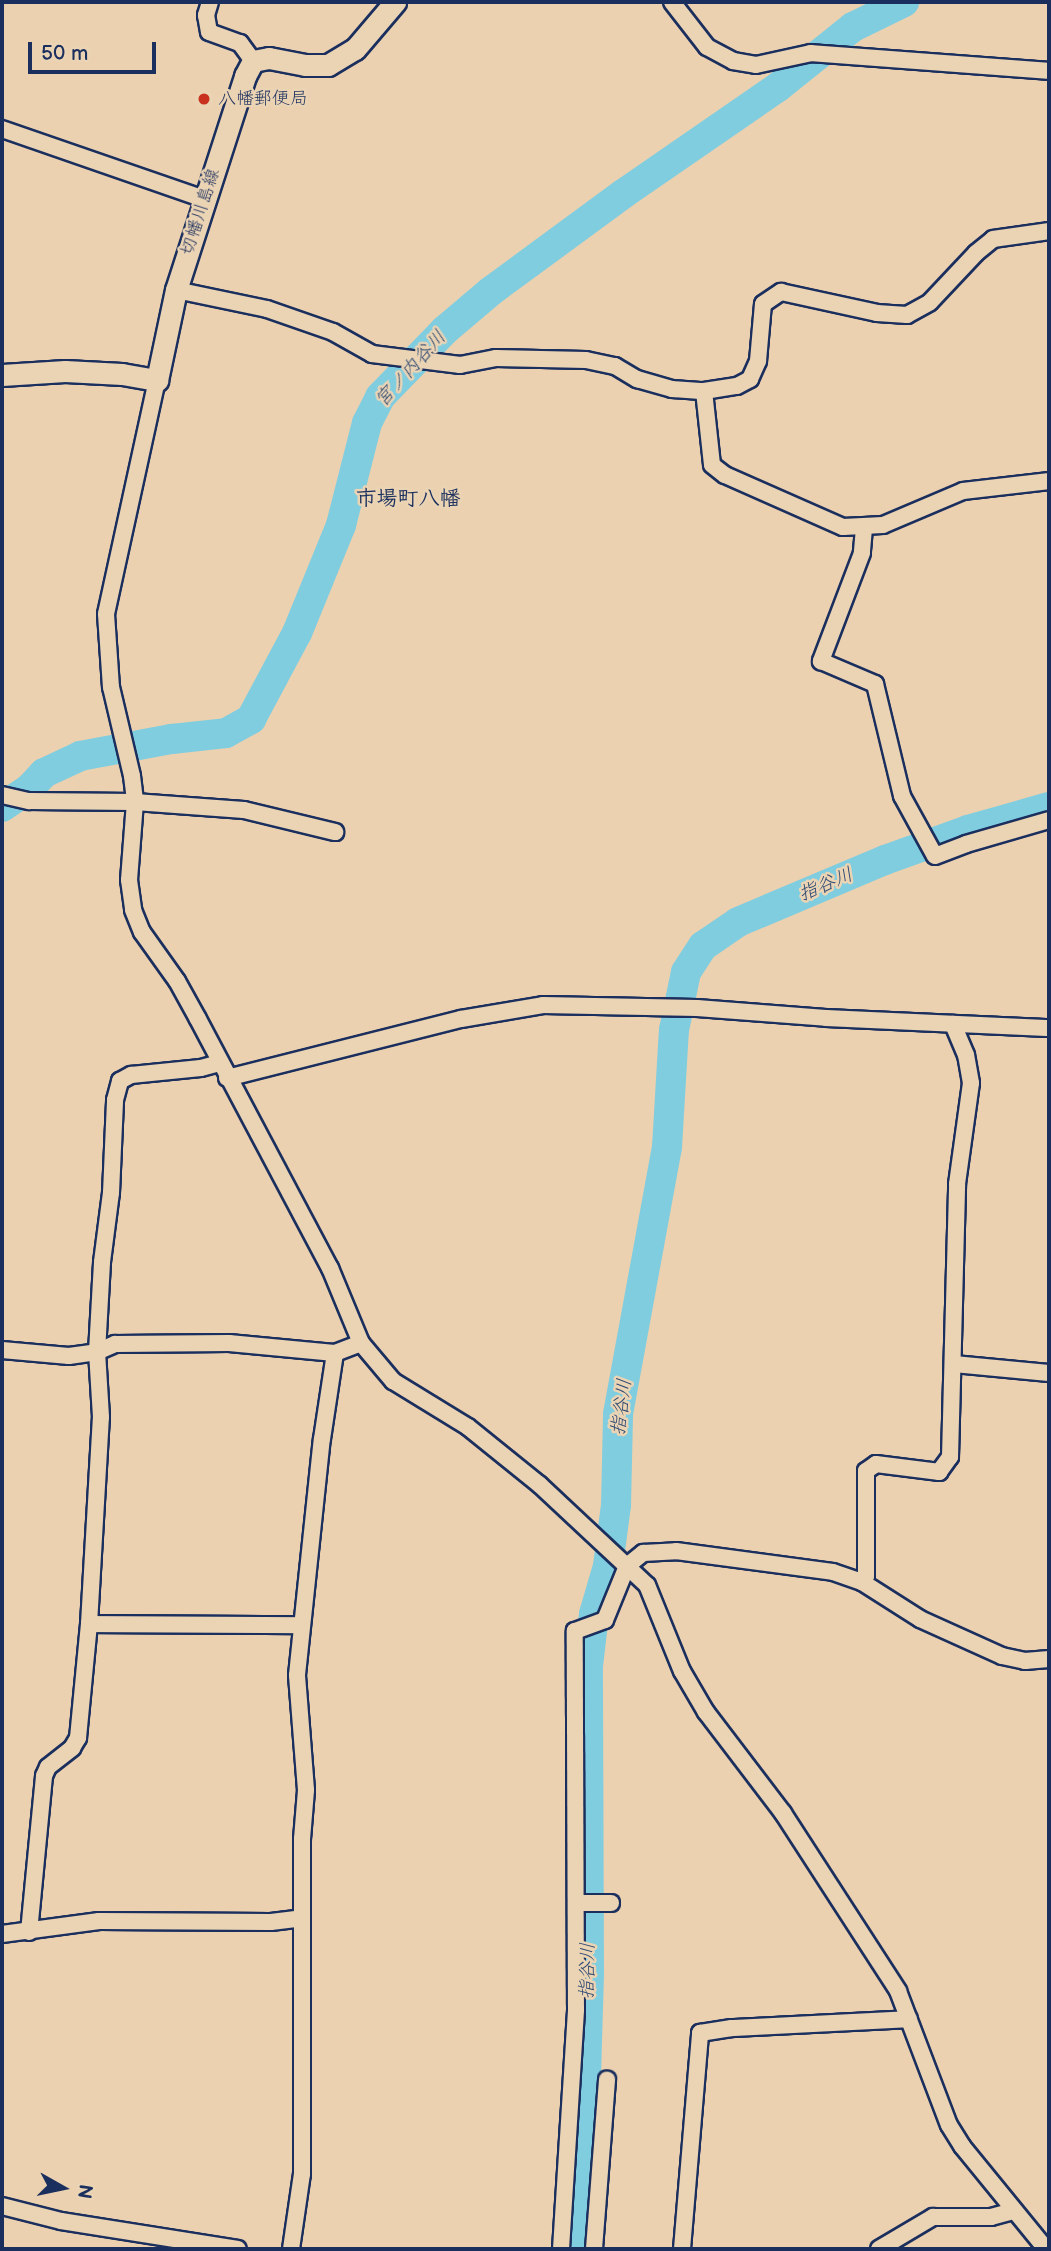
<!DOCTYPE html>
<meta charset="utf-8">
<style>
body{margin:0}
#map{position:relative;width:1051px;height:2251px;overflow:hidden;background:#ebd1af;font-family:"Balsamiq Sans","Klee One",sans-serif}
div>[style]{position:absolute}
.river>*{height:30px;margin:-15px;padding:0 15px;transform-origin:15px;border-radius:15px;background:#81cde0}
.roads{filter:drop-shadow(2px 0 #1b2f5e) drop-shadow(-2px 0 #1b2f5e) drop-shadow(0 2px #1b2f5e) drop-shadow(0 -2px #1b2f5e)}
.street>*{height:16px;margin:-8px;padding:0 8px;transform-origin:8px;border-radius:8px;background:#ebd4b4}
.secondary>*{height:21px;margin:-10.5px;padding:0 10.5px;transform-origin:10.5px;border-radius:10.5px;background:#ebd4b4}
.dots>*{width:19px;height:19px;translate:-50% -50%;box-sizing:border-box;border:4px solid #ebd4b4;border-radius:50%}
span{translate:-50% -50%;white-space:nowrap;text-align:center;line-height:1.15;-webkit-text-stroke:5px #ebd4b4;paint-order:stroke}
.poi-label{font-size:18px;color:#1b2f5e}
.left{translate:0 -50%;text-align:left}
.street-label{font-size:18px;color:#1b2f5e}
.water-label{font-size:19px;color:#2a4772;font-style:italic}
.quarter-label{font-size:21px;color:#1b2f5e;font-weight:700}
.frame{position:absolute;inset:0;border:4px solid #1b2f5e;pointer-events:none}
.north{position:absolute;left:28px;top:2153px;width:70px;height:70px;-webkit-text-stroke:5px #ebd4b4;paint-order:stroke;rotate:99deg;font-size:19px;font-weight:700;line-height:28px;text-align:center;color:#1b2f5e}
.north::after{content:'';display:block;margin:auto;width:24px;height:32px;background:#1b2f5e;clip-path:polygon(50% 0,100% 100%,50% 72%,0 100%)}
.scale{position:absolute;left:28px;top:42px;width:128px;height:32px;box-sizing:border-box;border:4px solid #1b2f5e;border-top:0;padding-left:9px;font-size:21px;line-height:24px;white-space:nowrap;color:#1b2f5e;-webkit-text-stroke:5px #ebd4b4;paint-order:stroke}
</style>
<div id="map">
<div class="river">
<div style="left:2px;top:807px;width:32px;rotate:-34deg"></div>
<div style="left:29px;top:789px;width:22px;rotate:-47deg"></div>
<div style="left:44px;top:773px;width:40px;rotate:-25deg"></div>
<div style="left:80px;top:756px;width:94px;rotate:-10.5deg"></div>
<div style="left:172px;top:739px;width:54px;rotate:-6.3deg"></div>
<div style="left:226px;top:733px;width:29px;rotate:-29deg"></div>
<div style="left:251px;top:719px;width:98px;rotate:-61.9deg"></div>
<div style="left:297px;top:633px;width:117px;rotate:-67.8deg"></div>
<div style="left:341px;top:525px;width:105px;rotate:-75.7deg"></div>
<div style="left:367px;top:423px;width:29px;rotate:-63deg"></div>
<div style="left:380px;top:397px;width:93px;rotate:-45.9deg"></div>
<div style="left:445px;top:330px;width:60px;rotate:-40.3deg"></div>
<div style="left:491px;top:291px;width:164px;rotate:-36.3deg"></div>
<div style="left:623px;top:194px;width:188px;rotate:-34.6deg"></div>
<div style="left:778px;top:87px;width:96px;rotate:-38.7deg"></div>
<div style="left:853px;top:27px;width:57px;rotate:-26.1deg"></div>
<div style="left:574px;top:2249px;width:140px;rotate:-85.5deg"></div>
<div style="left:585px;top:2109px;width:135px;rotate:-88.3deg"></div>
<div style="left:589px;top:1974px;width:308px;rotate:-90.2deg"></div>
<div style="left:588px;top:1666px;width:52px;rotate:-83.4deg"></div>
<div style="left:594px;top:1614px;width:50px;rotate:-73.7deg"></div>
<div style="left:608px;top:1566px;width:62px;rotate:-82.5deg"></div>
<div style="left:616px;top:1505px;width:91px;rotate:-88.7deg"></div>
<div style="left:618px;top:1414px;width:271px;rotate:-79.6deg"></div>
<div style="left:667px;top:1147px;width:117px;rotate:-86.6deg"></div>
<div style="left:674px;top:1030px;width:59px;rotate:-78.3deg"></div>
<div style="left:686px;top:972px;width:31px;rotate:-57deg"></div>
<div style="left:703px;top:946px;width:42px;rotate:-34.4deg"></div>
<div style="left:738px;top:922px;width:160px;rotate:-22.9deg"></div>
<div style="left:885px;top:860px;width:88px;rotate:-19.9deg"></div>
<div style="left:968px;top:830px;width:84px;rotate:-15.9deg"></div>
</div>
<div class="roads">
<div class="street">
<div style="left:210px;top:2px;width:14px;rotate:107deg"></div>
<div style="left:206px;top:15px;width:17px;rotate:80deg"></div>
<div style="left:209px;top:32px;width:33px;rotate:20deg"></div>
<div style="left:240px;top:43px;width:22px;rotate:54deg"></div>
<div style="left:672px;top:2px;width:57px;rotate:52.1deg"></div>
<div style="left:707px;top:47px;width:30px;rotate:28deg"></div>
<div style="left:733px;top:61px;width:23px;rotate:10deg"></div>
<div style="left:756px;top:65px;width:56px;rotate:-12.3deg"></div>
<div style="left:811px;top:53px;width:239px;rotate:4.3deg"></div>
<div style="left:2px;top:129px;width:214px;rotate:19.1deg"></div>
<div style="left:176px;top:290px;width:93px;rotate:11.8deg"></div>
<div style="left:267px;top:309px;width:70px;rotate:19.2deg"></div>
<div style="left:333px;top:332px;width:45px;rotate:29.4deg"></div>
<div style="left:372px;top:354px;width:89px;rotate:7.1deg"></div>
<div style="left:460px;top:365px;width:37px;rotate:-11deg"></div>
<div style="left:496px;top:358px;width:90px;rotate:1.3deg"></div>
<div style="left:586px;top:360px;width:30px;rotate:12deg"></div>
<div style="left:615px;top:366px;width:26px;rotate:31deg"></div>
<div style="left:637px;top:379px;width:36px;rotate:16deg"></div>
<div style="left:672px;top:389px;width:32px;rotate:4deg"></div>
<div style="left:704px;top:391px;width:33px;rotate:-9deg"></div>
<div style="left:737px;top:386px;width:15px;rotate:-28deg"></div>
<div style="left:750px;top:379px;width:20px;rotate:-66deg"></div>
<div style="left:758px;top:361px;width:57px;rotate:-85deg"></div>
<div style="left:763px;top:304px;width:22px;rotate:-34deg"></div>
<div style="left:781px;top:292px;width:98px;rotate:12.3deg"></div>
<div style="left:877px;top:313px;width:30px;rotate:4deg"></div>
<div style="left:907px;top:315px;width:26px;rotate:-29deg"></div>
<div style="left:930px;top:302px;width:67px;rotate:-46.8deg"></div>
<div style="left:976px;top:253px;width:22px;rotate:-39deg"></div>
<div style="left:993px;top:239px;width:57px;rotate:-8.1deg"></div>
<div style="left:157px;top:380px;width:239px;rotate:102.3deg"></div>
<div style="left:106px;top:614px;width:73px;rotate:86.1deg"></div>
<div style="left:111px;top:687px;width:91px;rotate:76.7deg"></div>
<div style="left:132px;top:776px;width:26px;rotate:83deg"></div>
<div style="left:135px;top:802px;width:78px;rotate:94.4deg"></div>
<div style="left:129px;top:880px;width:30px;rotate:82deg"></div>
<div style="left:133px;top:910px;width:24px;rotate:68deg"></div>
<div style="left:142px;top:932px;width:60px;rotate:54.5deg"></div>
<div style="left:177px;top:981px;width:43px;rotate:61.1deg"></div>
<div style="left:198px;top:1019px;width:282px;rotate:62.1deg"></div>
<div style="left:330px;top:1268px;width:81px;rotate:67.5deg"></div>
<div style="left:361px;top:1343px;width:50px;rotate:49.9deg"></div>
<div style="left:393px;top:1381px;width:88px;rotate:31.5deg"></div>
<div style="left:468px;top:1427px;width:92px;rotate:38.9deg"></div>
<div style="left:540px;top:1485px;width:146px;rotate:43.1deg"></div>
<div style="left:647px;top:1585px;width:93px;rotate:67.9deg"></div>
<div style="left:682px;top:1671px;width:48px;rotate:59.7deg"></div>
<div style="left:706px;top:1712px;width:127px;rotate:52.7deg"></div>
<div style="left:783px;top:1813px;width:212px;rotate:57.1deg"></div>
<div style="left:898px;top:1991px;width:143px;rotate:69.2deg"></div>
<div style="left:949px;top:2125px;width:25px;rotate:58deg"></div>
<div style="left:962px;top:2146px;width:133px;rotate:50.8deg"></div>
<div style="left:704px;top:391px;width:74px;rotate:83.8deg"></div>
<div style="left:712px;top:465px;width:16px;rotate:38deg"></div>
<div style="left:725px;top:475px;width:129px;rotate:23.8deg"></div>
<div style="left:843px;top:527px;width:40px;rotate:-2.9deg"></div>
<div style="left:883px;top:525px;width:87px;rotate:-23deg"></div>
<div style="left:963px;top:491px;width:87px;rotate:-6.6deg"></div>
<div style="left:864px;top:528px;width:25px;rotate:95deg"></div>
<div style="left:862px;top:553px;width:116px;rotate:110.8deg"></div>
<div style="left:821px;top:661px;width:59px;rotate:23.1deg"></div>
<div style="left:875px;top:684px;width:115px;rotate:76.4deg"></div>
<div style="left:902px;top:796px;width:68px;rotate:61.2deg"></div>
<div style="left:935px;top:856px;width:33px;rotate:-21deg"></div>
<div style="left:966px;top:844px;width:86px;rotate:-16.1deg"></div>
<div style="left:2px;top:795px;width:28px;rotate:13deg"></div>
<div style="left:29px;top:801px;width:106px;rotate:0.5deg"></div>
<div style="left:135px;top:802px;width:109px;rotate:4.2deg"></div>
<div style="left:244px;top:810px;width:94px;rotate:13.6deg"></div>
<div style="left:227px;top:1078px;width:241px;rotate:-14.2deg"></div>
<div style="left:461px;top:1019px;width:83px;rotate:-9.7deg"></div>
<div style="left:543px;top:1005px;width:154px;rotate:1.1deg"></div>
<div style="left:697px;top:1008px;width:129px;rotate:4.4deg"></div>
<div style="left:826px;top:1018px;width:223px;rotate:2.6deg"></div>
<div style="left:2px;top:1350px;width:67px;rotate:5.1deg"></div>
<div style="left:69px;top:1356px;width:28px;rotate:-8deg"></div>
<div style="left:97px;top:1352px;width:20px;rotate:-24deg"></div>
<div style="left:115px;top:1344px;width:114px;rotate:-0.5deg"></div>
<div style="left:229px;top:1343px;width:106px;rotate:5.4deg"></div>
<div style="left:335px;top:1353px;width:28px;rotate:-21deg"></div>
<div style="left:954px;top:1364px;width:95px;rotate:5.4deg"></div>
<div style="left:862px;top:1582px;width:7px;rotate:-56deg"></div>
<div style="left:866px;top:1576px;width:105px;rotate:-90deg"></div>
<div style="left:866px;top:1471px;width:12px;rotate:-35deg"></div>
<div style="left:876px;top:1464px;width:64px;rotate:7.2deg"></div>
<div style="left:939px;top:1472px;width:19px;rotate:-54deg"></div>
<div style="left:950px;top:1457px;width:273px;rotate:-88.5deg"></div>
<div style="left:957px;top:1184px;width:102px;rotate:-82.1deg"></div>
<div style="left:971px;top:1083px;width:28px;rotate:-100deg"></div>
<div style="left:966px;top:1055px;width:34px;rotate:-113deg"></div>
<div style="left:89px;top:1624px;width:212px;rotate:0.3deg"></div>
<div style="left:576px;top:1903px;width:35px"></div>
<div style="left:29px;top:1932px;width:157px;rotate:-84.5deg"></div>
<div style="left:44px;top:1776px;width:10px;rotate:-66deg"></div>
<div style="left:48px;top:1767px;width:31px;rotate:-38deg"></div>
<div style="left:72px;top:1748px;width:12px;rotate:-59deg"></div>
<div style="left:78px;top:1738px;width:115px;rotate:-84.5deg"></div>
<div style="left:89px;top:1624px;width:207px;rotate:-86.7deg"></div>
<div style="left:101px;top:1417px;width:65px;rotate:-93.5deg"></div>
<div style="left:97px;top:1352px;width:90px;rotate:-86.8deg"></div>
<div style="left:102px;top:1262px;width:70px;rotate:-82.6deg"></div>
<div style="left:111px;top:1193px;width:93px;rotate:-87.5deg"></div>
<div style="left:115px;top:1100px;width:20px;rotate:-75deg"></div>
<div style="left:120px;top:1081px;width:13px;rotate:-29deg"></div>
<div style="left:131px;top:1075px;width:70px;rotate:-5.7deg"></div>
<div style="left:201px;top:1068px;width:20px;rotate:-15deg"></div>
<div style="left:2px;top:1934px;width:98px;rotate:-7.6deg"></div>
<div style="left:99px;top:1921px;width:172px;rotate:0.3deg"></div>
<div style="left:271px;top:1922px;width:31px;rotate:-7deg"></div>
<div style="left:2px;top:2206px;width:61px;rotate:14.3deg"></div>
<div style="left:61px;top:2221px;width:179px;rotate:9deg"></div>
<div style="left:291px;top:2249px;width:76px;rotate:-81.7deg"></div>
<div style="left:302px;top:2174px;width:335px;rotate:-90deg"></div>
<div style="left:302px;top:1839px;width:49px;rotate:-85.3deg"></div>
<div style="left:306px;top:1790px;width:115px;rotate:-94.5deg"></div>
<div style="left:297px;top:1675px;width:237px;rotate:-84deg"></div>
<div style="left:322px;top:1439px;width:87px;rotate:-81.4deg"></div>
<div style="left:561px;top:2249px;width:239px;rotate:-86.4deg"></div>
<div style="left:576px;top:2010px;width:379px;rotate:-90.2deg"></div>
<div style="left:575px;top:1631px;width:32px;rotate:-20deg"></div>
<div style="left:605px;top:1620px;width:58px;rotate:-67.8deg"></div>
<div style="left:627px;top:1566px;width:21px;rotate:-39deg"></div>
<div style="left:643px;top:1553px;width:33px;rotate:-3deg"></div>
<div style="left:676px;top:1551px;width:158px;rotate:7.6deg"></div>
<div style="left:833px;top:1572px;width:31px;rotate:19deg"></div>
<div style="left:862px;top:1582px;width:69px;rotate:32.5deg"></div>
<div style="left:920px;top:1619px;width:90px;rotate:24.3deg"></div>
<div style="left:1002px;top:1656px;width:24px;rotate:12deg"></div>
<div style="left:1025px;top:1661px;width:24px;rotate:-5deg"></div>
<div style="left:594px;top:2249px;width:170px;rotate:-85.6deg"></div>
<div style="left:682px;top:2249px;width:217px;rotate:-85.2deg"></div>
<div style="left:700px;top:2033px;width:32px;rotate:-9deg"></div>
<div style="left:732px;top:2028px;width:177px;rotate:-2.9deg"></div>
<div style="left:879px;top:2249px;width:63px;rotate:-30.7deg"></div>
<div style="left:933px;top:2217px;width:58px"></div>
<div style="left:991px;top:2217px;width:23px;rotate:-15deg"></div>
</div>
<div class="secondary">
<div style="left:2px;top:375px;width:63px;rotate:-3.6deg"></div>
<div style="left:65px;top:371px;width:57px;rotate:3deg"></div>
<div style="left:122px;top:374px;width:36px;rotate:10deg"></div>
<div style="left:157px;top:380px;width:92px;rotate:-78.1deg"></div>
<div style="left:176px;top:290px;width:225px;rotate:-72.1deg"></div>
<div style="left:245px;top:76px;width:17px;rotate:-62deg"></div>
<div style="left:253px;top:61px;width:16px;rotate:-11deg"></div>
<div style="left:269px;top:58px;width:37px;rotate:11deg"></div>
<div style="left:305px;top:65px;width:23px"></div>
<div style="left:328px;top:65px;width:31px;rotate:-31deg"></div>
<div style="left:355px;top:49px;width:62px;rotate:-49.6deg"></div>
</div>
</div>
<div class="dots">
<div style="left:204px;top:99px;background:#c8321e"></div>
</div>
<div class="poi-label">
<span class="left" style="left:218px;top:99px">八幡郵便局</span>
</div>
<div class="street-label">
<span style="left:201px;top:212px;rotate:-72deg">切幡川島線</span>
</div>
<div class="water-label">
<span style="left:411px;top:369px;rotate:-48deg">宮ノ内谷川</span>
<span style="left:826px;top:885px;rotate:-23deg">指谷川</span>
<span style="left:622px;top:1407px;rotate:-83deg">指谷川</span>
<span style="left:588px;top:1971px;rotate:-89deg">指谷川</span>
</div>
<div class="quarter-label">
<span style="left:408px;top:499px">市場町八幡</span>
</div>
<div class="frame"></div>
<div class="north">N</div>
<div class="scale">50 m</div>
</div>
